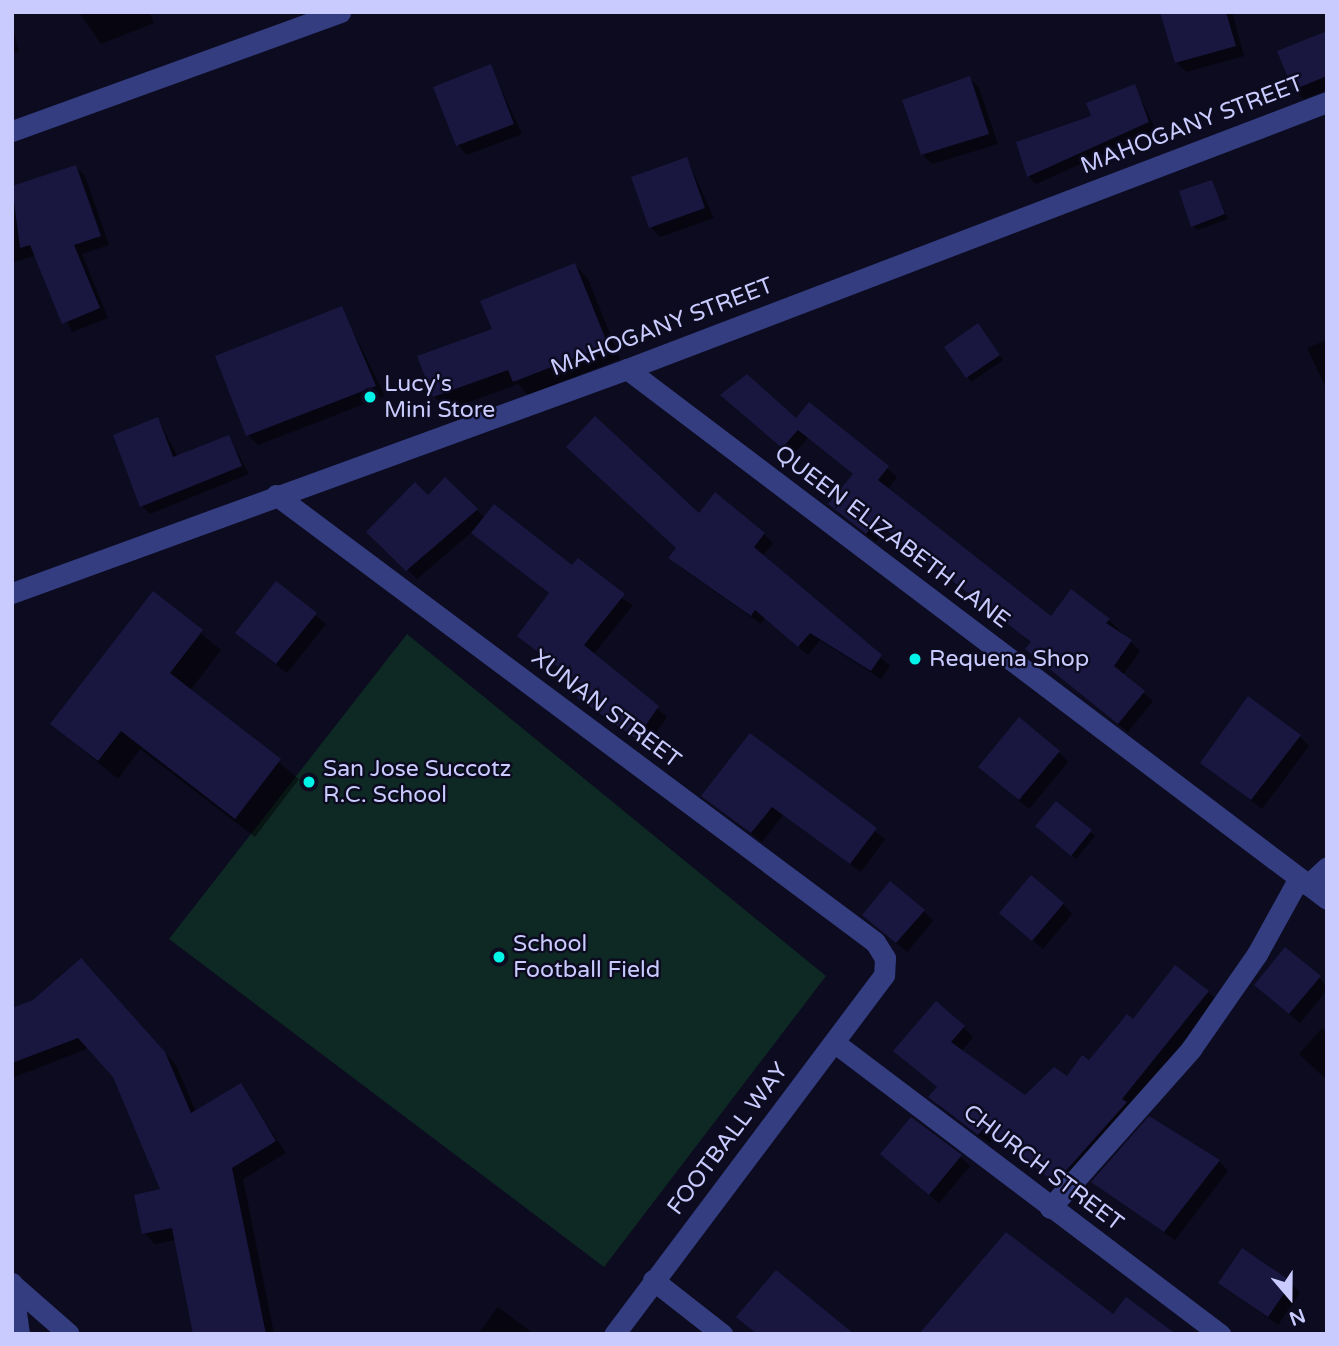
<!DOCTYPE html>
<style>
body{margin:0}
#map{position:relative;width:1339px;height:1346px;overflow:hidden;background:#0c0b1f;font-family:"Varela Round",sans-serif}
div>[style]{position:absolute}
.green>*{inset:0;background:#0e2924}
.shadow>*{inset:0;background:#0007}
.building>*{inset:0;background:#191740}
.minor>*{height:21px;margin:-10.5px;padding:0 10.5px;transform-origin:10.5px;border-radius:10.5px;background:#343d80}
.dots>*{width:19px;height:19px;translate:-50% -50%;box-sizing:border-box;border:4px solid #0c0b1f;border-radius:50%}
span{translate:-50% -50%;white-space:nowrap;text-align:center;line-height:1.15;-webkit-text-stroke:5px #0c0b1f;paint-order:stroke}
.street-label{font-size:23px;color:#c9cbff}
.poi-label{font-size:23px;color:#c9cbff}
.left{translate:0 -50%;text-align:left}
.frame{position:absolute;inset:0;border:14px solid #c9cbff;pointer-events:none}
.north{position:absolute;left:1255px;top:1262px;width:70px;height:70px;-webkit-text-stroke:5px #0c0b1f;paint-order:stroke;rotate:160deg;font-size:19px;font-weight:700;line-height:28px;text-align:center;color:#c9cbff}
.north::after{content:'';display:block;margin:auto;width:24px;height:32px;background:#c9cbff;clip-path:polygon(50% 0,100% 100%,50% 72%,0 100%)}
</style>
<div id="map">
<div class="green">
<div style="clip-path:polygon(407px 634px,826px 976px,604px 1267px,169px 939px)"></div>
</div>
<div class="shadow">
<div style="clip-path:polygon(79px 12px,149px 12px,154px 23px,101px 44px)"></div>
<div style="clip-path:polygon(1162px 12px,1232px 12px,1244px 56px,1186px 72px,1176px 62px)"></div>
<div style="clip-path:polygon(12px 24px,19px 52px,12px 53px)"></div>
<div style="clip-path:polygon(1327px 39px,1327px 90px,1304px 99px,1294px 89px)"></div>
<div style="clip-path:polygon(490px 66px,522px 134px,467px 155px,458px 145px)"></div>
<div style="clip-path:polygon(970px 78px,979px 88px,998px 144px,932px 164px,922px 154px)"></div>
<div style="clip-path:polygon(1134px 86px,1156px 130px,1036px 184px,1029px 177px,1018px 143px,1093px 117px)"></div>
<div style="clip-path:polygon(687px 159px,714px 218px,660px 237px,651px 227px)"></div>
<div style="clip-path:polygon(76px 167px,85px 176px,109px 245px,82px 254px,108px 318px,72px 332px,36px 255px,12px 263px,12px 187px)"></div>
<div style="clip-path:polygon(1212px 182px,1228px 219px,1197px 230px,1193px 226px)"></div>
<div style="clip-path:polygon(575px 265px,588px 279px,620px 359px,528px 395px,518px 384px,447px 410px,434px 396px,494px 330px)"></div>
<div style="clip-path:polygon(342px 309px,385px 396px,258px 445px,248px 435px)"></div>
<div style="clip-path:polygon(983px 330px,1003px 360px,971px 382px,946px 347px)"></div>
<div style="clip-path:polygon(1327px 340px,1327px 390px,1307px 348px)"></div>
<div style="clip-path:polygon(731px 404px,796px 420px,809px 404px,897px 477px,887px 490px,1051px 618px,1109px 620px,1140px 651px,1123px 675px,1153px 701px,1128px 732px,1037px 658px,1032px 643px,886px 530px,876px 542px,839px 513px,830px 504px,854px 475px,808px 438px,792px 456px)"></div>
<div style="clip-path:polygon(158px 419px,178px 457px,229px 437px,249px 474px,150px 514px,142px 506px)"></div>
<div style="clip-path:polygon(445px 479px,485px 518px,633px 605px,593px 655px,667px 717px,646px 747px,588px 707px,579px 698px,587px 689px,519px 636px,551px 595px,472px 532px,417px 579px,369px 532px,428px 497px)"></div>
<div style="clip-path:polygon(699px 515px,764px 534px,773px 543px,762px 557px,890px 666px,881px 679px,820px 640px,808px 655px,765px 618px,761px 624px,680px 567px,671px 558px)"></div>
<div style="clip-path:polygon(276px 583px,326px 624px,287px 673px,247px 642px)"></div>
<div style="clip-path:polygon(153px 594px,221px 650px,190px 691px,299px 779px,255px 837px,140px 749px,118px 779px,52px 724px)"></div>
<div style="clip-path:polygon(750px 735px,885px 839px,861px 872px,783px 815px,762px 842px,703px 795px)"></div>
<div style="clip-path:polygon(1299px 736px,1309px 746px,1262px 809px,1202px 762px)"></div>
<div style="clip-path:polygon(1059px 752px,1068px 762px,1029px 809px,990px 776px)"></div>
<div style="clip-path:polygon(1057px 803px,1095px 836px,1076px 859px,1042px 830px)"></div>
<div style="clip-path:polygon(1063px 904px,1072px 914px,1043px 949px,1011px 922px)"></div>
<div style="clip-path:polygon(924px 911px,933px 921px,907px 952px,874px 924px)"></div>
<div style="clip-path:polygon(92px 971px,176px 1065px,196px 1112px,240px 1085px,286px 1153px,243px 1179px,274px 1334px,195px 1334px,176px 1240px,155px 1244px,144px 1233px,163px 1190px,115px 1076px,89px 1048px,12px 1078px,12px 1013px)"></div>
<div style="clip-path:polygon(1320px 978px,1327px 990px,1300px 1023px,1266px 995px)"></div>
<div style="clip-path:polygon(1208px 992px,1218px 1002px,1065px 1191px,995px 1136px,989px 1143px,940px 1107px,931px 1097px,938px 1088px,905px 1061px,963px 1027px,973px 1037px,961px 1052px,1025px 1097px,1067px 1079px,1134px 1022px)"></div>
<div style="clip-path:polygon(1322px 1028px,1327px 1032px,1327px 1080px,1299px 1054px)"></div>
<div style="clip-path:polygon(960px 1156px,970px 1166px,939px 1203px,892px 1164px)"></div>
<div style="clip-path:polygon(1219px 1161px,1228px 1171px,1175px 1240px,1093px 1182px)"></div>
<div style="clip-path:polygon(1220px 1283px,1291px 1283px,1300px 1293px,1278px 1325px)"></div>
<div style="clip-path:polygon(498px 1307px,534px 1334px,478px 1334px)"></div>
</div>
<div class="building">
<div style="clip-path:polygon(1160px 12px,1226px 12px,1236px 46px,1175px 63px)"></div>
<div style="clip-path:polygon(1327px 31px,1327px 76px,1293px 90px,1277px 51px)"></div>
<div style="clip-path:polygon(491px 64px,514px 124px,456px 146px,433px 87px)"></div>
<div style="clip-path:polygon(970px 76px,989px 134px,921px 155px,902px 100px)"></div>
<div style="clip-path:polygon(1135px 84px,1149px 122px,1027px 177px,1016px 142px,1091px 116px,1086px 103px)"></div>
<div style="clip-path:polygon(687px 157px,705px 208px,649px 228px,631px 177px)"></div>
<div style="clip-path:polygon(76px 165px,101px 236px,74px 245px,100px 308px,62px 324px,30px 245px,20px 248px,12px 186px)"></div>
<div style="clip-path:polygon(1212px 180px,1225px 214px,1191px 227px,1179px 191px)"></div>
<div style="clip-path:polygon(575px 263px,608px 345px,513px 382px,508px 370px,433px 397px,417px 356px,492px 329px,480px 301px)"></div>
<div style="clip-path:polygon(342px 306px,376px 386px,246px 436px,215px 356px)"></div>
<div style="clip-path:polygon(978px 323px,1000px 355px,966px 378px,944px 347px)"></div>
<div style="clip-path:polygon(747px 374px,796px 418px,809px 402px,889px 466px,878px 480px,1051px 616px,1071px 589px,1110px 619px,1106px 623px,1132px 640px,1114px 666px,1145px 691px,1118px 724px,1025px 649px,1031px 642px,876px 522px,866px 534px,828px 504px,853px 474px,798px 430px,782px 448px,720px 395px)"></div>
<div style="clip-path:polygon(595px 416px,699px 513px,715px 492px,765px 533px,754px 547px,882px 655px,871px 671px,810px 633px,798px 647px,755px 610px,751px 616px,668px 558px,676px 548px,566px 447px)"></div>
<div style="clip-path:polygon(158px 417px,173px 457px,229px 435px,242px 466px,140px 507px,113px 435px)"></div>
<div style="clip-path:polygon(445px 477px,478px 509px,406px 571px,366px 532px,415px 482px,428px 495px)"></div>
<div style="clip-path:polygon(494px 504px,572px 565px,578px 558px,625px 594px,584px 645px,659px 706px,636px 739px,577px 698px,586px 688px,517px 636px,549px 593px,471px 533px)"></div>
<div style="clip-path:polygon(276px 581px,317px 613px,276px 664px,235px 633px)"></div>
<div style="clip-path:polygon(153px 591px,203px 630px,170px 673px,281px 759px,235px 819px,121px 731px,98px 761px,50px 724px)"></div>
<div style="clip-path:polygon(1248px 696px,1301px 735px,1251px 800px,1200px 763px)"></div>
<div style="clip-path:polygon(1019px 717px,1060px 751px,1019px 800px,978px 767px)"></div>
<div style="clip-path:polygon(750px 733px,877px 828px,850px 864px,772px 807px,751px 833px,701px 796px)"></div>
<div style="clip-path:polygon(1056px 801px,1092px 830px,1071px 856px,1035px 826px)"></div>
<div style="clip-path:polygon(1031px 875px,1064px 903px,1032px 941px,999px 913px)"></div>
<div style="clip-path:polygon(890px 881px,925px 910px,896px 943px,862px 915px)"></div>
<div style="clip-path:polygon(1285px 947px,1321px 976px,1289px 1014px,1254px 985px)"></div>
<div style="clip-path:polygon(81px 958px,165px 1052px,191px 1113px,241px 1083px,276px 1141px,232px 1168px,266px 1334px,193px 1334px,172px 1228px,142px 1234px,134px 1195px,160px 1189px,113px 1077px,78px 1038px,12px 1063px,12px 1008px,33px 1000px)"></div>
<div style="clip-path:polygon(1175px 965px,1209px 991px,1122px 1099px,1127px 1102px,1055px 1183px,984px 1128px,978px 1135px,928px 1097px,937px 1087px,893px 1051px,936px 1001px,965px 1026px,951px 1042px,1025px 1095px,1054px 1067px,1067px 1076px,1082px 1055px,1089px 1060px,1127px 1014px,1133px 1019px)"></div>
<div style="clip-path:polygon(1149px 1116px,1220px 1160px,1164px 1232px,1091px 1182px)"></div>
<div style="clip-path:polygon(911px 1117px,962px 1155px,929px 1195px,880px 1154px)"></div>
<div style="clip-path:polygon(1006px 1232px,1113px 1314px,1126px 1297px,1176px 1334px,919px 1334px)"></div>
<div style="clip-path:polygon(1242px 1248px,1292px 1282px,1268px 1317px,1218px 1283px)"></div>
<div style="clip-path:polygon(776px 1270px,854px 1334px,757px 1334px,736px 1317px)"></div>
</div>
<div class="minor">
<div style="left:12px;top:131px;width:349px;rotate:-19.9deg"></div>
<div style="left:627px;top:369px;width:878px;rotate:37.13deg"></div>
<div style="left:276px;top:495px;width:747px;rotate:36.73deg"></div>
<div style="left:875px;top:942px;width:19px;rotate:58deg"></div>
<div style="left:885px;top:958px;width:17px;rotate:93deg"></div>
<div style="left:884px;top:975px;width:449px;rotate:126.9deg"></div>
<div style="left:12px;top:593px;width:655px;rotate:-20.01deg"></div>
<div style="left:627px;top:369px;width:749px;rotate:-20.88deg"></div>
<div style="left:1308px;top:885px;width:26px;rotate:-43deg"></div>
<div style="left:835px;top:1043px;width:483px;rotate:37.1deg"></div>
<div style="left:1050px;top:1208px;width:213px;rotate:-48.4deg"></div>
<div style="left:1191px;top:1049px;width:116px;rotate:-55.2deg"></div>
<div style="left:1257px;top:954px;width:87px;rotate:-61.1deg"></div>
<div style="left:653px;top:1280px;width:88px;rotate:38deg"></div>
<div style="left:12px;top:1283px;width:51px;rotate:82.2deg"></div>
<div style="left:13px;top:1285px;width:74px;rotate:41.2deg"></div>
</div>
<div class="dots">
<div style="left:370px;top:397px;background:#00f4e7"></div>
<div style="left:915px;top:659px;background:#00f4e7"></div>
<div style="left:309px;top:782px;background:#00f4e7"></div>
<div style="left:499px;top:957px;background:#00f4e7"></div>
</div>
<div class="street-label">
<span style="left:1192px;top:125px;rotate:-21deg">MAHOGANY STREET</span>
<span style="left:662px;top:327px;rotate:-21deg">MAHOGANY STREET</span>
<span style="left:892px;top:537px;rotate:37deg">QUEEN ELIZABETH LANE</span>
<span style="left:606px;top:709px;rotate:37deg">XUNAN STREET</span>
<span style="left:728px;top:1139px;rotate:-53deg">FOOTBALL WAY</span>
<span style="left:1043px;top:1168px;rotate:37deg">CHURCH STREET</span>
</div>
<div class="poi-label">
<span class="left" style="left:384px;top:397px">Lucy's<br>Mini Store</span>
<span class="left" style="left:929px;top:659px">Requena Shop</span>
<span class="left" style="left:323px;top:782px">San Jose Succotz<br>R.C. School</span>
<span class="left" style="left:513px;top:957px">School<br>Football Field</span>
</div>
<div class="frame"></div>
<div class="north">N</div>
</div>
